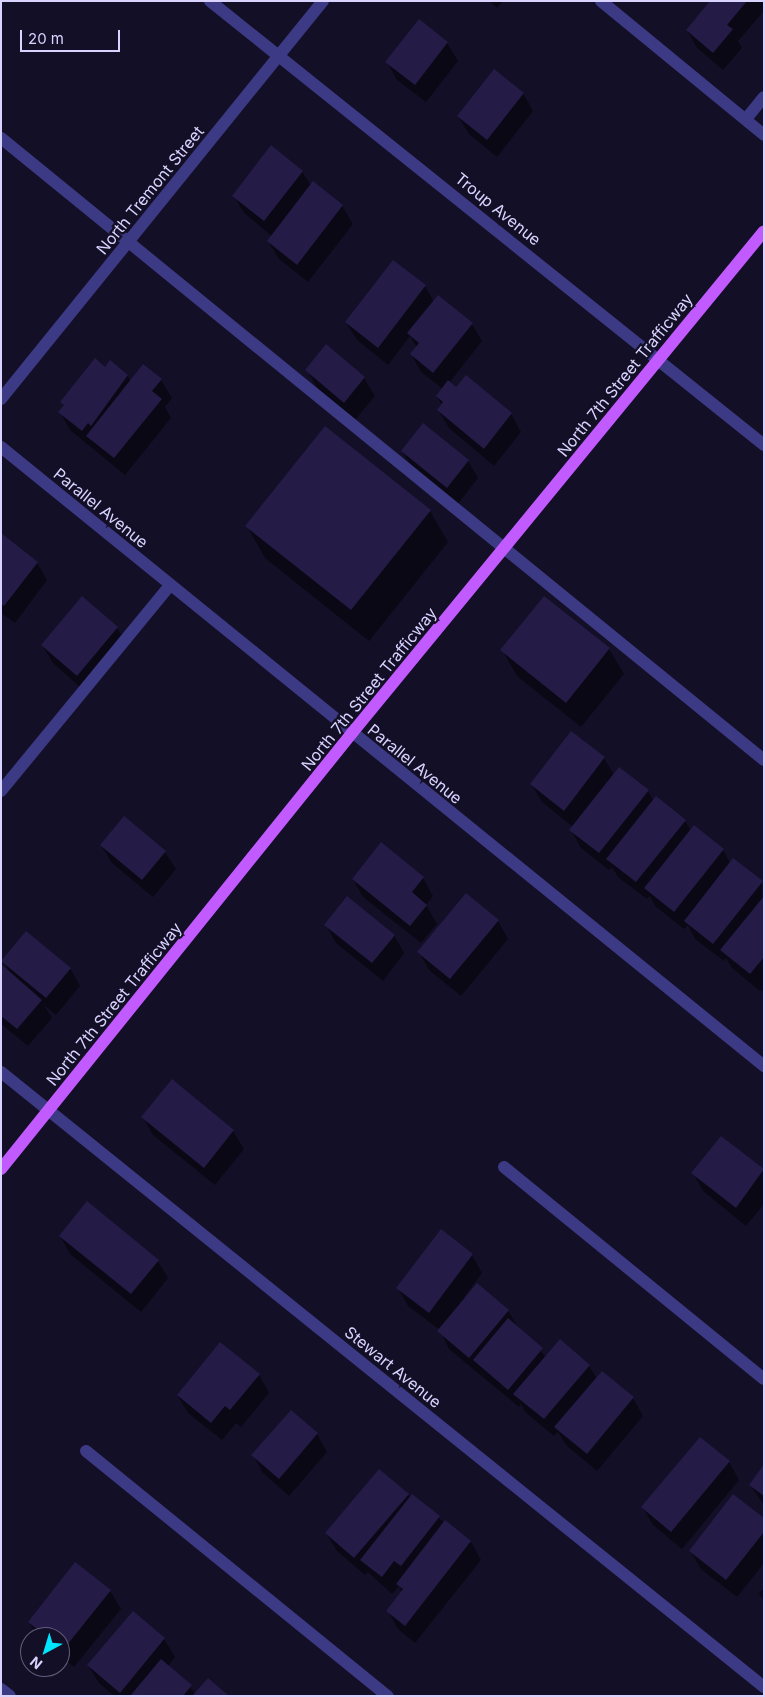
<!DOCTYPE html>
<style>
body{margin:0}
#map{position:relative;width:765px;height:1697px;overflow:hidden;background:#130f26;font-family:Inter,sans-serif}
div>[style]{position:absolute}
.shadow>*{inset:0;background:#0007}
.building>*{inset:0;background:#241b47}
.lane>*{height:12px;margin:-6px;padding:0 6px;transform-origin:6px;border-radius:6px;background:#3d3a85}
.street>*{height:12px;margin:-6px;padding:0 6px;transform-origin:6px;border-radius:6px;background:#3d3a85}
.primary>*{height:12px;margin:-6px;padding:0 6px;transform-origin:6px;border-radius:6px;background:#c25bff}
span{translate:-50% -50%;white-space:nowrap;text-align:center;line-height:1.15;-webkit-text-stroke:4.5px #130f26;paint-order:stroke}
.street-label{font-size:16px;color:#d9d4ff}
.frame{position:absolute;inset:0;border:2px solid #d9d4ff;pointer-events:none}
.north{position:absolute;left:20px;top:1627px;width:50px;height:50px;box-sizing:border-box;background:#130f26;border:1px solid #625e7d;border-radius:50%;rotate:219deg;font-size:14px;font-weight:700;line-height:20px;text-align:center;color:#d9d4ff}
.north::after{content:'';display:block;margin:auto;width:18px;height:22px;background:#00e5ff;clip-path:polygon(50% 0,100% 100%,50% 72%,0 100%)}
.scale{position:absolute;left:20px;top:30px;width:100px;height:22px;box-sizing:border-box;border:2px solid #d9d4ff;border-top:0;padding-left:6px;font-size:15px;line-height:18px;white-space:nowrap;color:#d9d4ff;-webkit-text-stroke:4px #130f26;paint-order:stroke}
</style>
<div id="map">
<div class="shadow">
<div style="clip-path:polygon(489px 1px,503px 1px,497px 8px)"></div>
<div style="clip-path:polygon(712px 1px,764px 1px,764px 11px,738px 41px,742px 48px,723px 70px,697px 48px,687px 30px)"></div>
<div style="clip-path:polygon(419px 21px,447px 43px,458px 61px,426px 102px,397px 80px,387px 62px)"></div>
<div style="clip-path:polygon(523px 93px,533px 111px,497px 157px,469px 134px,458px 116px)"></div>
<div style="clip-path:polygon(302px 171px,311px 186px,342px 206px,353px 224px,308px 282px,279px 259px,268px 241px,272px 236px,244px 213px,234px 196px)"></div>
<div style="clip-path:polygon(425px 286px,434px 302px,472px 324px,482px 341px,449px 383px,456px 389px,466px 377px,511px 414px,521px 432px,494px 466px,449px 428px,438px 410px,442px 405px,437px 396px,443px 389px,421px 372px,411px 354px,417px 348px,410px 336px,388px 365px,357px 340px,346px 323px)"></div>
<div style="clip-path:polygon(327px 346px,364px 378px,375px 396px,355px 420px,317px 388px,307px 370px)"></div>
<div style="clip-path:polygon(143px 366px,161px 380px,172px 398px,165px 407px,171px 418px,125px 475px,70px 430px,60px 412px,64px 406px,62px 402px,105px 368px,127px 375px,131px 381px)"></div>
<div style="clip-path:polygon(402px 451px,468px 461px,478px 478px,457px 505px,413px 469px)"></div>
<div style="clip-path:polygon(430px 511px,448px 542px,369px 641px,265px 558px,247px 526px)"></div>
<div style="clip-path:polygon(1px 535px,37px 563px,47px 580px,15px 623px,1px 613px)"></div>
<div style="clip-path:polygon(117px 628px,128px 645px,87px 693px,53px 663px,42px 645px)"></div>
<div style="clip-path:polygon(609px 649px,624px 674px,581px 727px,517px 676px,502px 650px)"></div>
<div style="clip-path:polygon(604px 758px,614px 775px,648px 791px,654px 802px,685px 821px,691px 831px,723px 850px,730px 863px,762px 882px,764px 989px,760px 991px,732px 968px,726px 958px,724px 961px,695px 939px,688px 925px,684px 929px,655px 906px,650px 896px,647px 899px,618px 877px,612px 867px,609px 870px,581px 848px,571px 830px,573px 827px,542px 802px,532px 785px)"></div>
<div style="clip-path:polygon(101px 845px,165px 852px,176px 869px,153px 897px,112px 863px)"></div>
<div style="clip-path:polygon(423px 878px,433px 896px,426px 905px,437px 924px,421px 943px,363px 897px,353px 879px)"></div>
<div style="clip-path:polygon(498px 921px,508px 939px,461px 996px,429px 970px,419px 952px)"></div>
<div style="clip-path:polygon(326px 925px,394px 935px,404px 953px,383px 981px,336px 943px)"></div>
<div style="clip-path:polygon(3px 960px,70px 968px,80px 986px,56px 1015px,44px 1005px,52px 1018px,28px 1046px,1px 1024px,1px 966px,9px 972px)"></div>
<div style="clip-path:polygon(172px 1081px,233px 1131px,244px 1149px,215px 1185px,153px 1135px,143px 1117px)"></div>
<div style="clip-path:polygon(721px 1138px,764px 1171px,764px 1204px,746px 1226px,703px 1191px,693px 1173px)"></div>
<div style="clip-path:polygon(441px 1231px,472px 1255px,482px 1273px,464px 1297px,508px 1311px,519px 1329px,546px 1357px,589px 1366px,597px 1379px,633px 1398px,643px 1416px,597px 1471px,566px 1445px,558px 1432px,554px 1436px,525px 1412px,521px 1404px,519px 1407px,449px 1349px,440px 1330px,408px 1306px,398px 1288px)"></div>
<div style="clip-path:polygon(60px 1236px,158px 1261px,168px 1278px,141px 1312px,70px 1254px)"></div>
<div style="clip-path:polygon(259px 1375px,269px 1393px,241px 1427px,236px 1423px,222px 1440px,188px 1413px,178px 1396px)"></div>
<div style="clip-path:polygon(317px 1434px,327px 1452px,289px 1496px,263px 1473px,253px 1455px)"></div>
<div style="clip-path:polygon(729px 1462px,739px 1480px,682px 1549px,653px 1525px,643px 1508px)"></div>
<div style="clip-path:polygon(764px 1466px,764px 1505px,750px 1485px)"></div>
<div style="clip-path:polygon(408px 1495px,471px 1542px,481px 1560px,415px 1643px,398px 1629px,388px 1611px,402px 1592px,399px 1586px,392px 1594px,368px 1572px,365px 1575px,337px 1551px,326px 1533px)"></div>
<div style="clip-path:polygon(764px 1520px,764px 1563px,737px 1597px,701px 1569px,690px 1551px)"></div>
<div style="clip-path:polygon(764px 1588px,764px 1601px,759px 1593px)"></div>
<div style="clip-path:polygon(110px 1591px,121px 1609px,74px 1667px,60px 1656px,60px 1637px,38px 1637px,29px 1622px)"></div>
<div style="clip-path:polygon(133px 1612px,164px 1639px,175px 1657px,168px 1666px,196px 1694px,227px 1696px,114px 1696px,99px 1683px,88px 1665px)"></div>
</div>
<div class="building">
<div style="clip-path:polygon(710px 1px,747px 1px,727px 25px,733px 29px,713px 53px,686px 30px)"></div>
<div style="clip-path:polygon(419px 19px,448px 42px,415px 85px,385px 62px)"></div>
<div style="clip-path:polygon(494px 69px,524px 93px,487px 140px,457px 116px)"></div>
<div style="clip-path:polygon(271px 145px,303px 171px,264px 221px,232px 196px)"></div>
<div style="clip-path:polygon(313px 181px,343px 205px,297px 265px,267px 241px)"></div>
<div style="clip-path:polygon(393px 260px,426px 285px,378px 348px,345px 322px)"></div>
<div style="clip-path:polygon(438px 295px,473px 323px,433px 373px,410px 354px,419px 343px,407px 333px)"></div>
<div style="clip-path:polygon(326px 344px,365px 377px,344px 403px,305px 370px)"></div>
<div style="clip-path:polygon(95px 358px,105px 367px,110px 360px,128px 375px,91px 426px,88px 423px,82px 431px,58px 412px,64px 405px,60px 402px)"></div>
<div style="clip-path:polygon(143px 364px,162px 379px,152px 391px,162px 399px,114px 458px,86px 436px)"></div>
<div style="clip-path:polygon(466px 375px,512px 413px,484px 449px,437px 410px,443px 402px,436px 396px,448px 380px,456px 387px)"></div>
<div style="clip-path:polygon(423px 423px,469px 460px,447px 488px,401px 451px)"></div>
<div style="clip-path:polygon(325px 426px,431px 510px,351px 610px,245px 526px)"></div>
<div style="clip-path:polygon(1px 533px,38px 562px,4px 606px,1px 604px)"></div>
<div style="clip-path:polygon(82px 596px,118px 627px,77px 676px,41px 645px)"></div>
<div style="clip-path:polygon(544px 596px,610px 648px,566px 703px,500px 650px)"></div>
<div style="clip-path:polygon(571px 731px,605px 757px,564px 811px,530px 784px)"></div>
<div style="clip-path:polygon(619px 767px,649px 790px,599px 853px,569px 830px)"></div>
<div style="clip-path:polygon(656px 796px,686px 820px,636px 882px,606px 859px)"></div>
<div style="clip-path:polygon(124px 816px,166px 851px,142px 880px,100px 845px)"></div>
<div style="clip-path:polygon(694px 825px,724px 849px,674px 912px,644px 888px)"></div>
<div style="clip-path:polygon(381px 842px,424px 877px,412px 892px,427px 905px,410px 926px,352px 879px)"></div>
<div style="clip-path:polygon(733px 858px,763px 881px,713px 944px,684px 921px)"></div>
<div style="clip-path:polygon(466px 893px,499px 920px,450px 979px,417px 952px)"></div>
<div style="clip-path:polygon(347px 896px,395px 935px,372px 963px,324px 925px)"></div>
<div style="clip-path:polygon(764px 896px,764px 957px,750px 974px,720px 950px)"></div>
<div style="clip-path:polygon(26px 931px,71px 968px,46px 998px,1px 961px)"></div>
<div style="clip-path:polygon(1px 964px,42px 1000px,17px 1029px,1px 1016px)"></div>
<div style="clip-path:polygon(172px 1079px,234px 1130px,204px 1168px,141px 1117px)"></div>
<div style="clip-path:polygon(721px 1136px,764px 1169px,736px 1208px,691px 1173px)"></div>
<div style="clip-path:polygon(87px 1201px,159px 1260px,131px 1294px,59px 1236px)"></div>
<div style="clip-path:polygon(441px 1229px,473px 1254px,429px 1313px,396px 1288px)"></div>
<div style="clip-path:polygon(477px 1283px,509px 1310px,469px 1358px,437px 1331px)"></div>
<div style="clip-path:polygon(508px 1318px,543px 1348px,508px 1390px,473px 1360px)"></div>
<div style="clip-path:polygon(560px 1339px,590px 1365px,544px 1419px,513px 1394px)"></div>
<div style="clip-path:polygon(220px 1342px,260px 1374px,230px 1410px,225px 1406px,211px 1423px,177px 1395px)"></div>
<div style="clip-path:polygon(602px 1371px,634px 1397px,587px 1454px,554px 1427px)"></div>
<div style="clip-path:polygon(291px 1410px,318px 1433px,279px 1479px,251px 1455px)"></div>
<div style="clip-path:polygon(700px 1437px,730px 1461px,671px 1532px,641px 1507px)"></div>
<div style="clip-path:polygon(764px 1464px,764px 1496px,749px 1485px)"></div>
<div style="clip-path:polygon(379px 1469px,409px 1494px,354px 1558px,325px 1533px)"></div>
<div style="clip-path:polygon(412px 1494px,440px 1516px,401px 1566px,394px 1561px,382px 1577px,360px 1560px)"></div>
<div style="clip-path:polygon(733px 1494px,764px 1518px,764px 1532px,726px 1580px,689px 1551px)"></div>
<div style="clip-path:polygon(445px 1520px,471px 1541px,405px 1626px,386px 1611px,403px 1589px,396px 1584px)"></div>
<div style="clip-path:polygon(75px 1562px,111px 1590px,63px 1650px,60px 1637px,47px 1637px,28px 1622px)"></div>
<div style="clip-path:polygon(133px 1611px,165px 1638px,120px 1693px,87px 1665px)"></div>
<div style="clip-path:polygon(161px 1659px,192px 1685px,183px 1696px,130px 1696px)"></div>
<div style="clip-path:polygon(208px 1678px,229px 1696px,192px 1696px)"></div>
</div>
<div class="lane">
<div style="left:601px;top:1px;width:211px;rotate:39.4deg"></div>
<div style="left:746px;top:119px;width:28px;rotate:-51deg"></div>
<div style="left:1px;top:138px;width:984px;rotate:39.19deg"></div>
<div style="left:1px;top:791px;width:266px;rotate:-50.6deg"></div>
<div style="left:504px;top:1167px;width:335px;rotate:39.2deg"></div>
<div style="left:86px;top:1451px;width:389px;rotate:39.1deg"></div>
</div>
<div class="street">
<div style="left:210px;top:1px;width:710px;rotate:38.71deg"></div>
<div style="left:1px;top:399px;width:512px;rotate:-51.03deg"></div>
<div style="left:1px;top:447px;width:983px;rotate:39.05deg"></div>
<div style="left:1px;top:1072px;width:980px;rotate:38.87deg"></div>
<div style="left:1px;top:1689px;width:11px;rotate:38deg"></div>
</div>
<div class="primary">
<div style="left:1px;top:1169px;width:560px;rotate:-51.16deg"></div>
<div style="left:352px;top:733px;width:649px;rotate:-50.62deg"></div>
</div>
<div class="street-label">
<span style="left:150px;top:190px;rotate:-51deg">North Tremont Street</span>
<span style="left:498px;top:209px;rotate:39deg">Troup Avenue</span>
<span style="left:625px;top:375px;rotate:-51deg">North 7th Street Trafficway</span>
<span style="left:101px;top:508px;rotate:39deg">Parallel Avenue</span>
<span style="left:369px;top:689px;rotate:-51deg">North 7th Street Trafficway</span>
<span style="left:415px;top:764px;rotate:39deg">Parallel Avenue</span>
<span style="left:114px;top:1004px;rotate:-51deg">North 7th Street Trafficway</span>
<span style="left:393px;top:1367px;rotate:39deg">Stewart Avenue</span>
</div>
<div class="frame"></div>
<div class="north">N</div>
<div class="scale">20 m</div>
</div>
